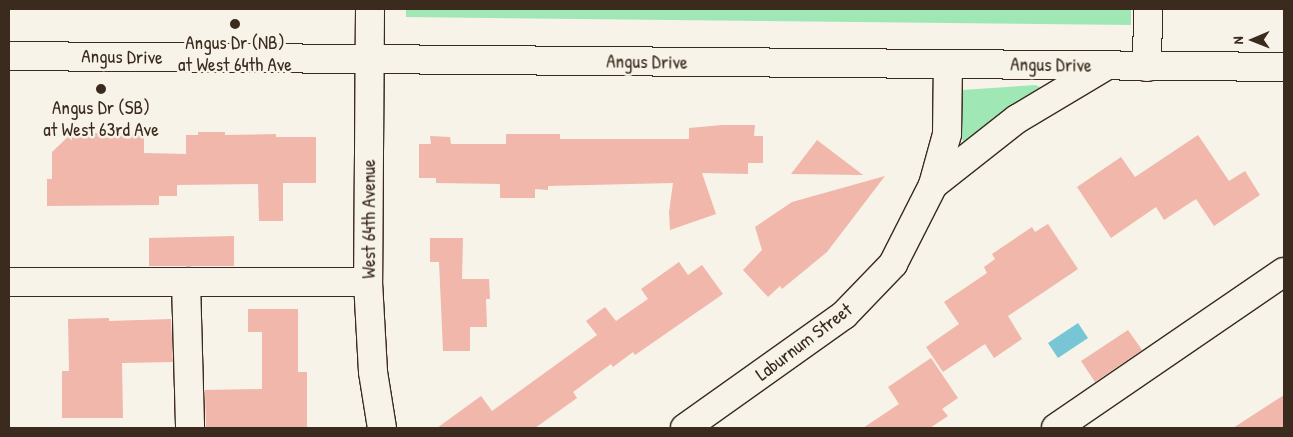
<!DOCTYPE html>
<style>
body{margin:0}
#map{position:relative;width:1293px;height:437px;overflow:hidden;background:#f7f3e8;font-family:"Patrick Hand",sans-serif}
div>[style]{position:absolute}
.green>*{inset:0;background:#9fe8b6}
.water>*{inset:0;background:#78c6d5}
.building>*{inset:0;background:#f0b7aa}
.roads{filter:drop-shadow(1px 0 #3b2a1e) drop-shadow(-1px 0 #3b2a1e) drop-shadow(0 1px #3b2a1e) drop-shadow(0 -1px #3b2a1e)}
.minor>*{height:28px;margin:-14px;padding:0 14px;transform-origin:14px;border-radius:14px;background:#f7f3e8}
.dots>*{width:14px;height:14px;translate:-50% -50%;box-sizing:border-box;border:2px solid #f7f3e8;border-radius:50%}
span{translate:-50% -50%;white-space:nowrap;text-align:center;line-height:1.15;-webkit-text-stroke:5px #f7f3e8;paint-order:stroke}
.poi-label{font-size:19px;color:#3b2a1e}
.street-label{font-size:19px;color:#3b2a1e}
.frame{position:absolute;inset:0;border:10px solid #3b2a1e;pointer-events:none}
.north{position:absolute;left:1228px;top:15px;width:50px;height:50px;-webkit-text-stroke:4px #f7f3e8;paint-order:stroke;rotate:269deg;font-size:14px;font-weight:700;line-height:20px;text-align:center;color:#3b2a1e}
.north::after{content:'';display:block;margin:auto;width:18px;height:22px;background:#3b2a1e;clip-path:polygon(50% 0,100% 100%,50% 72%,0 100%)}
</style>
<div id="map">
<div class="green">
<div style="clip-path:polygon(406px 9px,1131px 9px,1131px 25px,406px 17px)"></div>
<div style="clip-path:polygon(1035px 85px,1040px 87px,1037px 91px,993px 119px,967px 142px,963px 141px,960px 134px,962px 90px)"></div>
</div>
<div class="water">
<div style="clip-path:polygon(1078px 323px,1088px 338px,1058px 358px,1048px 343px)"></div>
</div>
<div class="building">
<div style="clip-path:polygon(722px 125px,755px 125px,754px 136px,763px 136px,763px 163px,748px 163px,748px 174px,702px 173px,716px 214px,670px 230px,669px 212px,673px 183px,548px 186px,548px 190px,535px 189px,535px 198px,500px 198px,500px 184px,436px 183px,436px 178px,419px 178px,419px 144px,431px 144px,430px 136px,450px 137px,451px 144px,506px 144px,506px 134px,560px 134px,560px 139px,689px 139px,689px 128px)"></div>
<div style="clip-path:polygon(198px 132px,225px 132px,225px 135px,276px 134px,276px 137px,316px 137px,316px 183px,283px 183px,283px 221px,259px 221px,258px 184px,177px 185px,177px 196px,159px 196px,159px 205px,47px 206px,47px 179px,52px 179px,52px 152px,72px 133px,144px 133px,144px 153px,186px 154px,186px 135px,198px 135px)"></div>
<div style="clip-path:polygon(1198px 135px,1229px 181px,1245px 171px,1260px 195px,1214px 226px,1196px 199px,1164px 220px,1156px 207px,1111px 238px,1077px 187px,1121px 157px,1135px 177px)"></div>
<div style="clip-path:polygon(817px 140px,863px 175px,791px 174px)"></div>
<div style="clip-path:polygon(885px 176px,827px 252px,782px 289px,780px 286px,768px 297px,743px 270px,762px 250px,755px 227px,792px 202px)"></div>
<div style="clip-path:polygon(1048px 224px,1078px 269px,1008px 316px,1022px 339px,994px 358px,985px 344px,943px 372px,926px 347px,959px 324px,944px 302px,987px 273px,984px 267px,995px 259px,992px 254px,1032px 227px,1035px 232px)"></div>
<div style="clip-path:polygon(234px 236px,234px 266px,149px 266px,149px 238px)"></div>
<div style="clip-path:polygon(430px 238px,463px 238px,462px 279px,489px 279px,490px 299px,486px 299px,487px 327px,470px 327px,470px 351px,443px 351px,439px 262px,430px 262px)"></div>
<div style="clip-path:polygon(679px 262px,688px 275px,702px 265px,723px 294px,635px 355px,633px 352px,613px 367px,611px 364px,573px 392px,577px 398px,535px 428px,437px 428px,481px 396px,492px 411px,597px 335px,586px 321px,605px 307px,616px 321px,648px 299px,641px 289px)"></div>
<div style="clip-path:polygon(248px 309px,298px 309px,298px 372px,307px 372px,307px 428px,206px 428px,205px 390px,262px 389px,262px 332px,248px 332px)"></div>
<div style="clip-path:polygon(109px 318px,109px 321px,171px 319px,173px 362px,122px 363px,123px 418px,62px 418px,62px 371px,69px 371px,68px 319px)"></div>
<div style="clip-path:polygon(1128px 330px,1142px 350px,1095px 382px,1081px 361px)"></div>
<div style="clip-path:polygon(931px 358px,958px 398px,942px 409px,948px 416px,930px 428px,863px 428px,899px 404px,888px 387px)"></div>
<div style="clip-path:polygon(1284px 395px,1284px 428px,1233px 428px)"></div>
</div>
<div class="roads">
<div class="minor">
<div style="left:370px;top:9px;width:273px;rotate:90.4deg"></div>
<div style="left:368px;top:282px;width:90px;rotate:86.8deg"></div>
<div style="left:373px;top:372px;width:57px;rotate:80.9deg"></div>
<div style="left:9px;top:56px;width:1275px;rotate:0.49deg"></div>
<div style="left:1147px;top:67px;width:58px;rotate:-89deg"></div>
<div style="left:933px;top:185px;width:107px;rotate:-38.2deg"></div>
<div style="left:1017px;top:119px;width:101px;rotate:-30.9deg"></div>
<div style="left:9px;top:282px;width:359px"></div>
<div style="left:186px;top:282px;width:146px;rotate:88.4deg"></div>
<div style="left:685px;top:428px;width:195px;rotate:-35.4deg"></div>
<div style="left:844px;top:315px;width:71px;rotate:-46.1deg"></div>
<div style="left:893px;top:264px;width:89px;rotate:-63.1deg"></div>
<div style="left:933px;top:185px;width:53px;rotate:-74.6deg"></div>
<div style="left:947px;top:134px;width:70px;rotate:-89.2deg"></div>
<div style="left:1056px;top:428px;width:276px;rotate:-34.4deg"></div>
</div>
</div>
<div class="dots">
<div style="left:235px;top:24px;background:#3b2a1e"></div>
<div style="left:101px;top:89px;background:#3b2a1e"></div>
</div>
<div class="poi-label">
<span style="left:235px;top:54px">Angus Dr (NB)<br>at West 64th Ave</span>
<span style="left:101px;top:119px">Angus Dr (SB)<br>at West 63rd Ave</span>
</div>
<div class="street-label">
<span style="left:122px;top:57px;rotate:1deg">Angus Drive</span>
<span style="left:647px;top:62px;rotate:1deg">Angus Drive</span>
<span style="left:1051px;top:65px;rotate:1deg">Angus Drive</span>
<span style="left:369px;top:219px;rotate:-90deg">West 64th Avenue</span>
<span style="left:804px;top:342px;rotate:-37deg">Laburnum Street</span>
</div>
<div class="frame"></div>
<div class="north">N</div>
</div>
